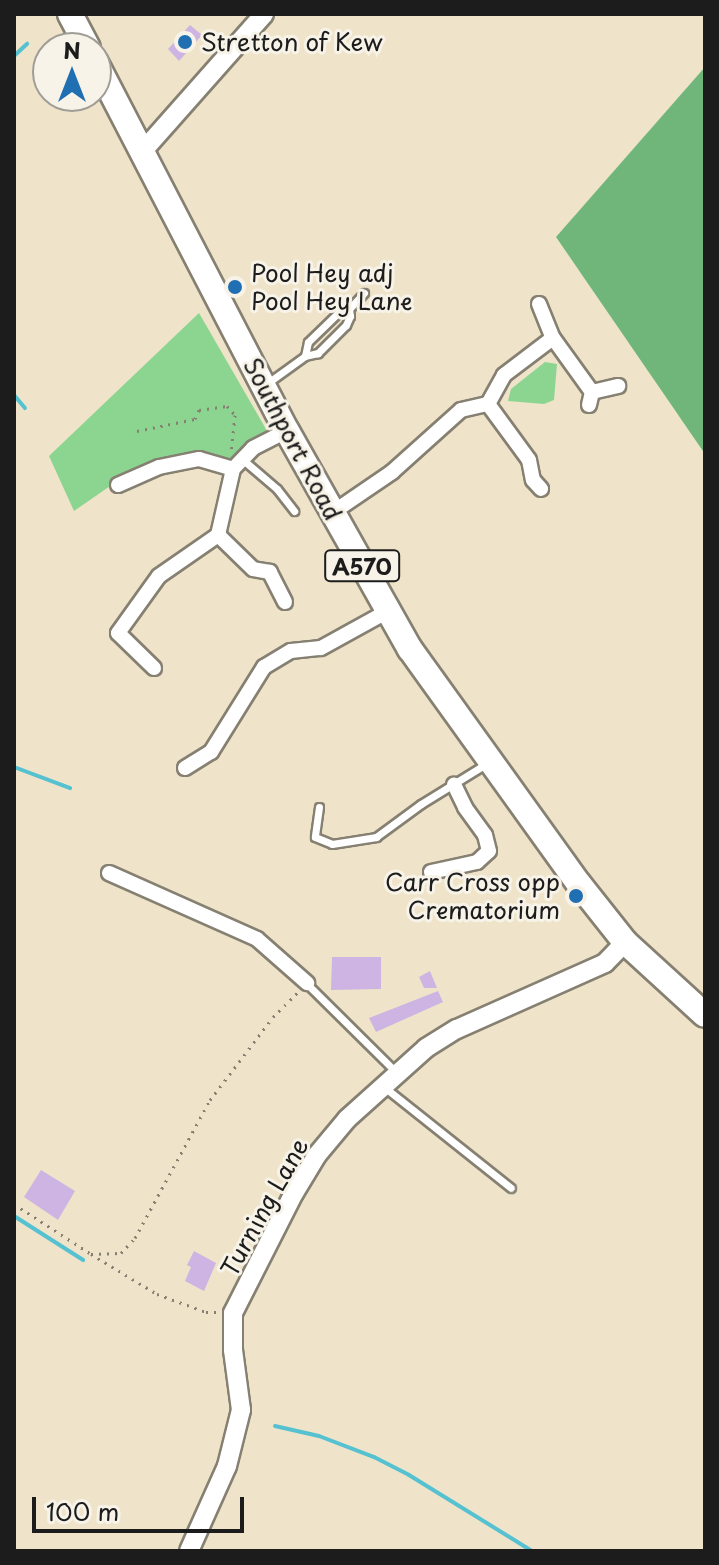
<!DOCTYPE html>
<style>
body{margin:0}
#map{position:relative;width:719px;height:1565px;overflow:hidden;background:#efe4c9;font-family:"Playpen Sans",sans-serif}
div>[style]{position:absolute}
.green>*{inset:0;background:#8bd591}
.forest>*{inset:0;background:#70b67b}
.stream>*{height:4px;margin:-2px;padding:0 2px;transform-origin:2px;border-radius:2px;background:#56c1d1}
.building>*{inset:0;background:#cdb4e3}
.path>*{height:3px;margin-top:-1.5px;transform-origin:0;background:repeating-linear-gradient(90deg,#868072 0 2px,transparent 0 8px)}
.roads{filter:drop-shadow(2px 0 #868072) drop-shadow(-2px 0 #868072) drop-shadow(0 2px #868072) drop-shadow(0 -2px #868072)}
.service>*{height:7px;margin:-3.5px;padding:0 3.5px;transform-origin:3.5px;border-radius:3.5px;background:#fff}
.minor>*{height:14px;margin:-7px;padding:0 7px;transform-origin:7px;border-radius:7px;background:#fff}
.tertiary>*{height:18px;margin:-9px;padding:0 9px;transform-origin:9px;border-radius:9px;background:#fff}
.trunk>*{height:24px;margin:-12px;padding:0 12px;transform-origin:12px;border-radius:12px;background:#fff}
.dots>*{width:22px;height:22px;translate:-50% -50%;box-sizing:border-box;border:4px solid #f7f3e8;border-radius:50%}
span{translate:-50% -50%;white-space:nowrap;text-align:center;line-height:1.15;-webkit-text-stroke:6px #f7f3e8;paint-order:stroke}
.shield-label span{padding:2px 6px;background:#f7f3e8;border:2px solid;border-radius:6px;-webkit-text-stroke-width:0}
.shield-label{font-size:22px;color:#1c1c1c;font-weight:700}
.poi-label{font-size:24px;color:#1c1c1c}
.left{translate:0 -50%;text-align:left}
.right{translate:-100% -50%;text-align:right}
.street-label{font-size:24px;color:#1c1c1c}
.frame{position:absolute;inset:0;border:16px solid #1c1c1c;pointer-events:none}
.north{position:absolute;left:32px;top:32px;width:80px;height:80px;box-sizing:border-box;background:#f7f3e8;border:2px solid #9f9d96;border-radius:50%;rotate:0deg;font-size:22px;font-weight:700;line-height:32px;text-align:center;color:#1c1c1c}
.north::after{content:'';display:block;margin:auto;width:28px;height:36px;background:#1f6fb2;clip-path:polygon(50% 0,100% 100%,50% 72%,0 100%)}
.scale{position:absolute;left:32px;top:1497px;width:212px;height:36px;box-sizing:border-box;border:4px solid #1c1c1c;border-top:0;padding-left:10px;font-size:24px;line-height:28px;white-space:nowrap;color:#1c1c1c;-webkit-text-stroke:6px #f7f3e8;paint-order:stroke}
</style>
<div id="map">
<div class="green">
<div style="clip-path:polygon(199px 313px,270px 436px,234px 463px,199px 458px,116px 482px,74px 511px,49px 456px)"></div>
<div style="clip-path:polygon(545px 362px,557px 364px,554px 400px,544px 404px,508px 401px,511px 389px)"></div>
</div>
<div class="forest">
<div style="clip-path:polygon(705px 67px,705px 454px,556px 237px)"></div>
</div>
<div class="stream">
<div style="left:14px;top:56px;width:18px;rotate:-43deg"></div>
<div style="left:14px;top:395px;width:17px;rotate:50deg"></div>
<div style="left:14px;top:767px;width:60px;rotate:20.6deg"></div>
<div style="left:14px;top:1216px;width:82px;rotate:32.5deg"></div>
<div style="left:275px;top:1426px;width:45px;rotate:12.8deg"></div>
<div style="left:319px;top:1436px;width:59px;rotate:20.9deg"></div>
<div style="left:374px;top:1457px;width:39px;rotate:27deg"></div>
<div style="left:409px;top:1475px;width:145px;rotate:31.7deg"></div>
</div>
<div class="building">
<div style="clip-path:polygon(190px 25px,202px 35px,179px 61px,168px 49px)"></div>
<div style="clip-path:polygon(332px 957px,381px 957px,381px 989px,331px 990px)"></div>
<div style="clip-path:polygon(430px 971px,437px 988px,424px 988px,419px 977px)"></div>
<div style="clip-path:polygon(438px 991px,443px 1002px,376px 1032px,369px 1018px)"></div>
<div style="clip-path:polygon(41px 1170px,75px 1191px,58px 1220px,24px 1197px)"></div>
<div style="clip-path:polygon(194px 1251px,216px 1263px,204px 1291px,185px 1281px,191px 1267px,187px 1265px)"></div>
</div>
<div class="path">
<div style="left:137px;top:431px;width:59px;rotate:-11.7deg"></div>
<div style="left:195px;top:419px;width:10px;rotate:-66deg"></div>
<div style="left:199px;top:410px;width:28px;rotate:-8deg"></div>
<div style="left:227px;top:406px;width:12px;rotate:48deg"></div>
<div style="left:235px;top:415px;width:36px;rotate:96deg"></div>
<div style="left:14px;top:1204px;width:92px;rotate:33deg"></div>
<div style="left:91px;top:1254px;width:30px;rotate:-2deg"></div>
<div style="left:121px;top:1253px;width:21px;rotate:-47deg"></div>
<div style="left:135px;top:1238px;width:157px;rotate:-61.5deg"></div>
<div style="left:210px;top:1100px;width:104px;rotate:-52.8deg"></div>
<div style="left:273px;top:1017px;width:37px;rotate:-45deg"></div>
<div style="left:91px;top:1254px;width:77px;rotate:31.2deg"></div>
<div style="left:157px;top:1294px;width:52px;rotate:20.2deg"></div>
<div style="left:206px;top:1312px;width:11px"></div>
</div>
<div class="roads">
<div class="service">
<div style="left:349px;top:309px;width:22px;rotate:-47deg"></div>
<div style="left:269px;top:382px;width:44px;rotate:-35.8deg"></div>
<div style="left:305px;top:356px;width:14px;rotate:-78deg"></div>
<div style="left:308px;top:342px;width:46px;rotate:-44.1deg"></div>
<div style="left:341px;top:310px;width:8px;rotate:-7deg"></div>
<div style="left:349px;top:309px;width:7px;rotate:82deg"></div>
<div style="left:350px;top:316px;width:10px;rotate:114deg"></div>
<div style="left:346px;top:325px;width:40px;rotate:135deg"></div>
<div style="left:318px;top:353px;width:13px;rotate:167deg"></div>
<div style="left:242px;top:459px;width:46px;rotate:40.6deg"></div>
<div style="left:277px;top:489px;width:28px;rotate:52deg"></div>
<div style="left:319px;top:807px;width:30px;rotate:98deg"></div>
<div style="left:315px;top:837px;width:18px;rotate:22deg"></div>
<div style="left:332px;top:844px;width:45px;rotate:-9deg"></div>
<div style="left:376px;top:837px;width:56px;rotate:-36.3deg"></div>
<div style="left:421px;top:804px;width:80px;rotate:-31.7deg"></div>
<div style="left:307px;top:984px;width:125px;rotate:44.7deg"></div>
<div style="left:384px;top:1087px;width:162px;rotate:38.5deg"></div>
</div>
<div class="minor">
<div style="left:539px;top:304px;width:37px;rotate:68deg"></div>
<div style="left:488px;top:404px;width:69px;rotate:53.8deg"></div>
<div style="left:529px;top:460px;width:20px;rotate:79deg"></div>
<div style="left:533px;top:480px;width:12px;rotate:48deg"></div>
<div style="left:589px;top:405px;width:13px;rotate:-77deg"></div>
<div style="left:592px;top:392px;width:27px;rotate:-13deg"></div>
<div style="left:118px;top:485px;width:45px;rotate:-23.7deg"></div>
<div style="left:159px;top:467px;width:41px;rotate:-11.3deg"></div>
<div style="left:199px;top:459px;width:35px;rotate:16deg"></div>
<div style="left:332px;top:513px;width:73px;rotate:-34.3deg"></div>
<div style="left:392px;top:472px;width:93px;rotate:-41.9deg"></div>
<div style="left:461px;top:410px;width:28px;rotate:-13deg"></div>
<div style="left:488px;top:404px;width:33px;rotate:-61deg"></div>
<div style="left:504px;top:375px;width:61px;rotate:-37.1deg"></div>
<div style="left:553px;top:338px;width:67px;rotate:54.2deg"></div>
<div style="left:285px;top:602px;width:34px;rotate:-117deg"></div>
<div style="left:270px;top:572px;width:17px;rotate:-170deg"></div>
<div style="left:253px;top:569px;width:49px;rotate:-135.8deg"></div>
<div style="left:218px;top:535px;width:68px;rotate:-77.2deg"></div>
<div style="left:233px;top:469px;width:29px;rotate:-46deg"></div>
<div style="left:253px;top:448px;width:38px;rotate:-27deg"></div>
<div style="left:154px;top:668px;width:50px;rotate:-135.8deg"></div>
<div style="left:118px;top:633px;width:70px;rotate:-54.3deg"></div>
<div style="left:159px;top:576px;width:72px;rotate:-34.8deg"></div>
<div style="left:185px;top:768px;width:31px;rotate:-32deg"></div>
<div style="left:211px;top:752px;width:100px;rotate:-58.1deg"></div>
<div style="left:264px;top:667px;width:31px;rotate:-31deg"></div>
<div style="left:291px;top:651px;width:30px;rotate:-6deg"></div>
<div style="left:321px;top:648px;width:77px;rotate:-28.9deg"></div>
<div style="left:431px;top:872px;width:47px;rotate:-12.3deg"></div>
<div style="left:477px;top:862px;width:16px;rotate:-43deg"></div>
<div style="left:489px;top:851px;width:16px;rotate:-104deg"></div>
<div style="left:485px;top:835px;width:34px;rotate:-126deg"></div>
<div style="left:465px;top:807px;width:25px;rotate:-116deg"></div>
<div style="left:109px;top:873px;width:162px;rotate:24deg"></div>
<div style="left:257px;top:939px;width:67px;rotate:41.3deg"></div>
</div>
<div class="tertiary">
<div style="left:142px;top:152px;width:184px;rotate:-48.5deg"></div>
<div style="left:189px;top:1551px;width:93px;rotate:-65.9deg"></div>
<div style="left:227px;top:1466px;width:58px;rotate:-76deg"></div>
<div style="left:241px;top:1410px;width:61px;rotate:-97.6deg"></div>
<div style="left:233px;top:1350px;width:37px;rotate:-90deg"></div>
<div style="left:233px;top:1313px;width:135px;rotate:-63.1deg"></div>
<div style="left:294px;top:1193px;width:44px;rotate:-58.8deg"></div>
<div style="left:317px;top:1155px;width:47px;rotate:-50.2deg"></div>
<div style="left:347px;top:1119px;width:106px;rotate:-41.9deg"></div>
<div style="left:426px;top:1048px;width:36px;rotate:-32deg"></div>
<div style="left:457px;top:1029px;width:162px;rotate:-24deg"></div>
<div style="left:605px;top:963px;width:29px;rotate:-46deg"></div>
</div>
<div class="trunk">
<div style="left:70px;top:14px;width:38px;rotate:62deg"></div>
<div style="left:96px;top:63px;width:415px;rotate:62.6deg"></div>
<div style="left:287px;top:431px;width:250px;rotate:60.6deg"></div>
<div style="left:410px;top:649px;width:289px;rotate:54.3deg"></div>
<div style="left:579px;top:884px;width:74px;rotate:51.6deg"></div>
<div style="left:625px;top:942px;width:108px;rotate:42.4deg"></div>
</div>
</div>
<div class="dots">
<div style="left:185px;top:42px;background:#1f6fb2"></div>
<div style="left:235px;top:287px;background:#1f6fb2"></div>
<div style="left:576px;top:896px;background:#1f6fb2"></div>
</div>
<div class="shield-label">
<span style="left:362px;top:566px">A570</span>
</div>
<div class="poi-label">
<span class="left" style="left:201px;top:42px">Stretton of Kew</span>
<span class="left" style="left:251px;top:287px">Pool Hey adj<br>Pool Hey Lane</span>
<span class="right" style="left:560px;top:896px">Carr Cross opp<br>Crematorium</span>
</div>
<div class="street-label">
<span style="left:293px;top:439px;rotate:62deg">Southport Road</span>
<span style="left:264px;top:1207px;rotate:-61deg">Turning Lane</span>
</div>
<div class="frame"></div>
<div class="north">N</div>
<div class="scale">100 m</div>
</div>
